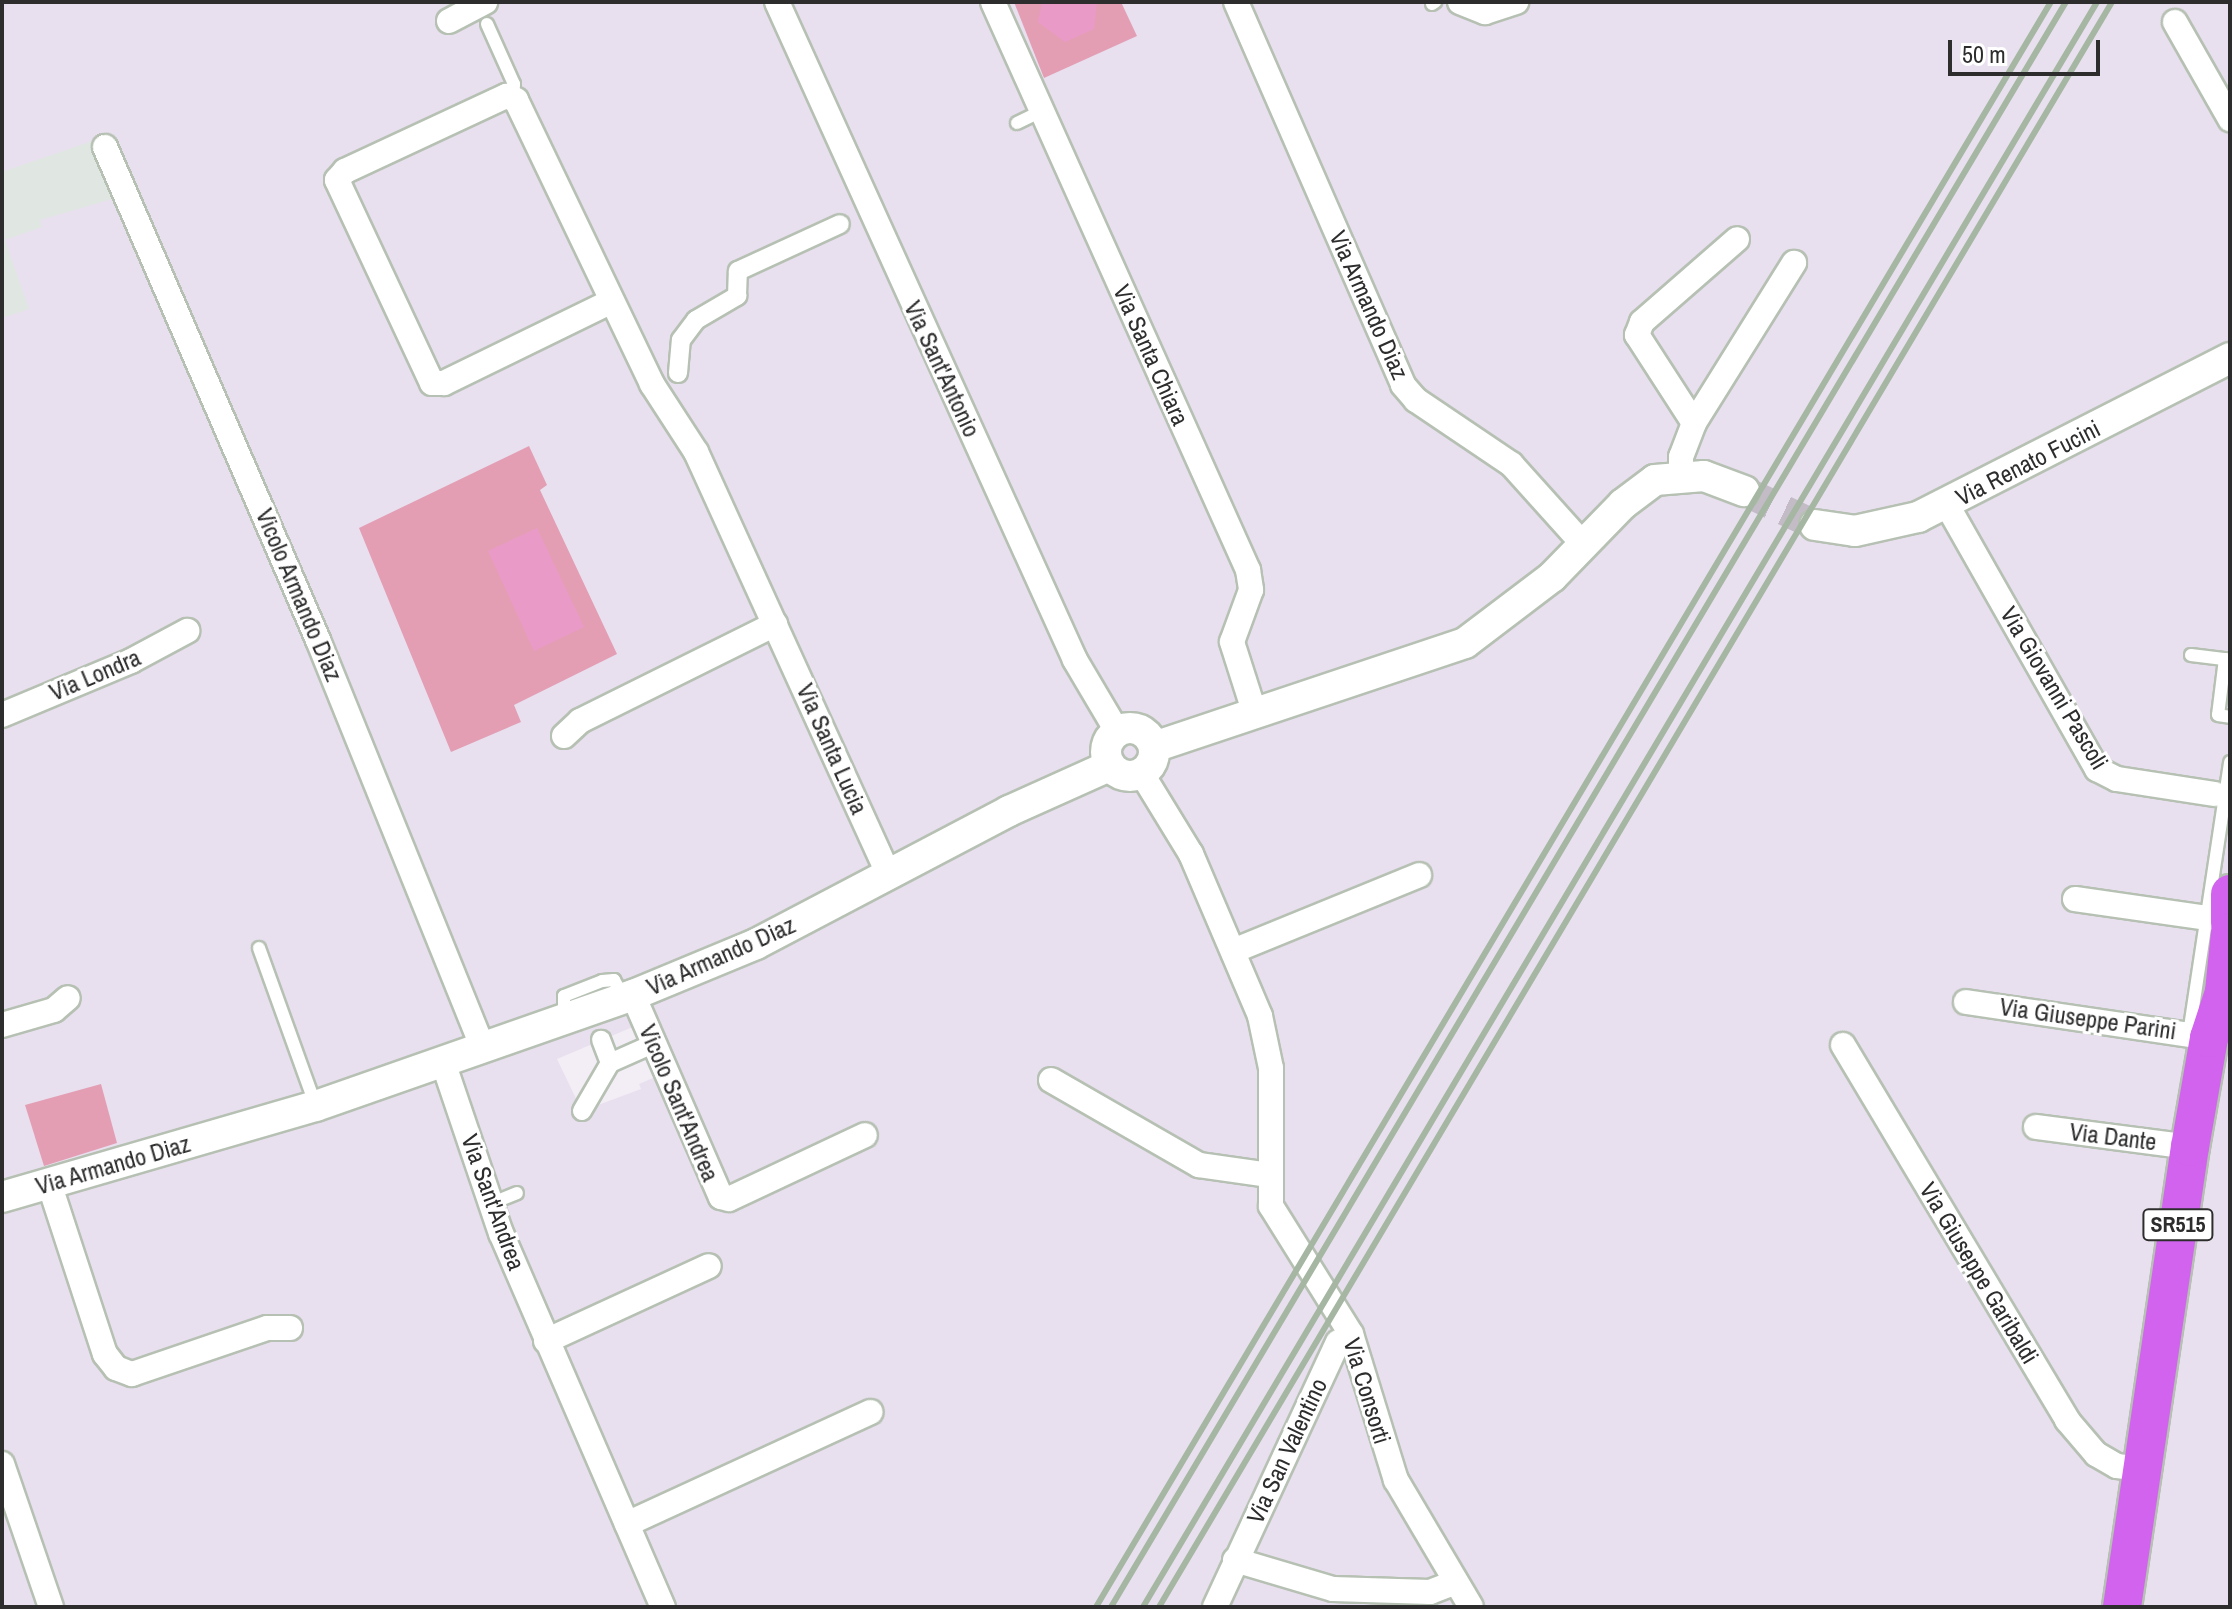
<!DOCTYPE html>
<style>
body{margin:0}
#map{position:relative;width:2232px;height:1609px;overflow:hidden;background:#e8e0ee;font-family:"Archivo Narrow",sans-serif}
div>[style]{position:absolute}
.industrial>*{inset:0;background:#e0e7e2}
.green>*{inset:0;background:#e39eb4}
.pitch>*{inset:0;background:#ea9ac7}
.plaza>*{inset:0;background:#f3eef6}
.tertiary-tunnel>*{height:30px;margin-top:-15px;transform-origin:0;background:repeating-linear-gradient(90deg,#c3bcc7 0 30px,transparent 0 45px)}
.roads{filter:drop-shadow(2px 0 #b6c0b3) drop-shadow(-2px 0 #b6c0b3) drop-shadow(0 2px #b6c0b3) drop-shadow(0 -2px #b6c0b3)}
.service>*{height:12px;margin:-6px;padding:0 6px;transform-origin:6px;border-radius:6px;background:#fff}
.pedestrian>*{height:18px;margin:-9px;padding:0 9px;transform-origin:9px;border-radius:9px;background:#fff}
.minor>*{height:24px;margin:-12px;padding:0 12px;transform-origin:12px;border-radius:12px;background:#fff}
.tertiary>*{height:30px;margin:-15px;padding:0 15px;transform-origin:15px;border-radius:15px;background:#fff}
.tertiary>.ring{margin:-15px;padding:0;box-sizing:content-box;background:none;border:30px solid #fff;border-radius:50%}
.primary>*{height:38px;margin:-19px;padding:0 19px;transform-origin:19px;border-radius:19px;background:#d163ef}
.rail>*{height:6px;margin:-3px;padding:0 3px;transform-origin:3px;border-radius:3px;background:#a5b7a2}
span{translate:-50% -50%;white-space:nowrap;text-align:center;line-height:1.15;-webkit-text-stroke:6px #fff;paint-order:stroke}
.shield-label span{padding:2px 6px;background:#fff;border:2px solid;border-radius:6px;-webkit-text-stroke-width:0}
.shield-label{font-size:22px;color:#2d2d2d;font-weight:700}
.street-label{font-size:24px;color:#2d2d2d}
.frame{position:absolute;inset:0;border:4px solid #2d2d2d;pointer-events:none}
.scale{position:absolute;left:1948px;top:40px;width:152px;height:36px;box-sizing:border-box;border:4px solid #2d2d2d;border-top:0;padding-left:10px;font-size:24px;line-height:28px;white-space:nowrap;color:#2d2d2d;-webkit-text-stroke:6px #fff;paint-order:stroke}
</style>
<div id="map">
<div class="industrial">
<div style="clip-path:polygon(92px 141px,116px 198px,40px 220px,42px 227px,5px 240px,29px 309px,2px 318px,2px 172px)"></div>
</div>
<div class="green">
<div style="clip-path:polygon(1014px 2px,1121px 2px,1137px 36px,1044px 78px)"></div>
<div style="clip-path:polygon(529px 446px,547px 485px,540px 490px,617px 654px,514px 705px,521px 722px,451px 752px,359px 528px)"></div>
<div style="clip-path:polygon(101px 1084px,117px 1143px,44px 1166px,25px 1105px)"></div>
</div>
<div class="pitch">
<div style="clip-path:polygon(1042px 2px,1097px 2px,1094px 29px,1065px 42px,1038px 22px)"></div>
<div style="clip-path:polygon(537px 528px,584px 627px,534px 651px,488px 551px)"></div>
</div>
<div class="plaza">
<div style="clip-path:polygon(635px 1026px,655px 1077px,639px 1084px,641px 1089px,582px 1111px,557px 1059px)"></div>
</div>
<div class="tertiary-tunnel">
<div style="left:1744px;top:491px;width:79px;rotate:25.6deg"></div>
</div>
<div class="roads">
<div class="service">
<div style="left:1432px;top:4px;width:4px;rotate:-34deg"></div>
<div style="left:487px;top:24px;width:66px;rotate:65.8deg"></div>
<div style="left:514px;top:84px;width:13px;rotate:94deg"></div>
<div style="left:1017px;top:123px;width:28px;rotate:-26deg"></div>
<div style="left:2191px;top:655px;width:39px;rotate:7deg"></div>
<div style="left:2225px;top:659px;width:56px;rotate:97.1deg"></div>
<div style="left:2218px;top:715px;width:12px;rotate:9deg"></div>
<div style="left:259px;top:948px;width:168px;rotate:70.2deg"></div>
<div style="left:564px;top:1017px;width:21px;rotate:-90deg"></div>
<div style="left:564px;top:996px;width:41px;rotate:-21.5deg"></div>
<div style="left:602px;top:981px;width:12px;rotate:-5deg"></div>
<div style="left:614px;top:980px;width:21px;rotate:61deg"></div>
<div style="left:2189px;top:1034px;width:275px;rotate:-81.4deg"></div>
<div style="left:490px;top:1204px;width:29px;rotate:-22deg"></div>
</div>
<div class="pedestrian">
<div style="left:678px;top:373px;width:33px;rotate:-85deg"></div>
<div style="left:681px;top:340px;width:25px;rotate:-53deg"></div>
<div style="left:696px;top:320px;width:48px;rotate:-30.3deg"></div>
<div style="left:737px;top:296px;width:25px;rotate:-88deg"></div>
<div style="left:738px;top:271px;width:112px;rotate:-24.7deg"></div>
<div style="left:610px;top:1063px;width:37px;rotate:-24deg"></div>
<div style="left:582px;top:1111px;width:56px;rotate:-59.7deg"></div>
<div style="left:610px;top:1063px;width:25px;rotate:-111deg"></div>
</div>
<div class="minor">
<div style="left:777px;top:2px;width:722px;rotate:65.63deg"></div>
<div style="left:1075px;top:660px;width:82px;rotate:59.4deg"></div>
<div style="left:993px;top:2px;width:623px;rotate:65.82deg"></div>
<div style="left:1248px;top:570px;width:20px;rotate:81deg"></div>
<div style="left:1251px;top:590px;width:55px;rotate:110.1deg"></div>
<div style="left:1232px;top:642px;width:76px;rotate:72.3deg"></div>
<div style="left:1236px;top:2px;width:418px;rotate:66.4deg"></div>
<div style="left:1403px;top:385px;width:20px;rotate:49deg"></div>
<div style="left:1416px;top:400px;width:115px;rotate:34deg"></div>
<div style="left:1511px;top:464px;width:109px;rotate:48deg"></div>
<div style="left:1460px;top:2px;width:27px;rotate:22deg"></div>
<div style="left:1485px;top:12px;width:33px;rotate:-18deg"></div>
<div style="left:449px;top:21px;width:41px;rotate:-27.8deg"></div>
<div style="left:2175px;top:22px;width:112px;rotate:60.4deg"></div>
<div style="left:105px;top:147px;width:537px;rotate:66.63deg"></div>
<div style="left:318px;top:640px;width:440px;rotate:68deg"></div>
<div style="left:610px;top:302px;width:185px;rotate:154deg"></div>
<div style="left:444px;top:383px;width:12px;rotate:180deg"></div>
<div style="left:432px;top:383px;width:224px;rotate:-115.1deg"></div>
<div style="left:337px;top:180px;width:12px;rotate:-48deg"></div>
<div style="left:345px;top:171px;width:178px;rotate:-25deg"></div>
<div style="left:506px;top:96px;width:11px;rotate:22deg"></div>
<div style="left:516px;top:100px;width:315px;rotate:64.4deg"></div>
<div style="left:652px;top:384px;width:81px;rotate:57.1deg"></div>
<div style="left:696px;top:452px;width:464px;rotate:65.5deg"></div>
<div style="left:1694px;top:423px;width:105px;rotate:-122.9deg"></div>
<div style="left:1637px;top:335px;width:14px;rotate:-69deg"></div>
<div style="left:1642px;top:322px;width:126px;rotate:-41.1deg"></div>
<div style="left:1681px;top:474px;width:17px;rotate:-90deg"></div>
<div style="left:1681px;top:457px;width:36px;rotate:-69deg"></div>
<div style="left:1694px;top:423px;width:189px;rotate:-58deg"></div>
<div style="left:1947px;top:505px;width:304px;rotate:60.4deg"></div>
<div style="left:2097px;top:769px;width:22px;rotate:27deg"></div>
<div style="left:2117px;top:779px;width:99px;rotate:8.7deg"></div>
<div style="left:2px;top:715px;width:140px;rotate:-22.7deg"></div>
<div style="left:131px;top:661px;width:64px;rotate:-28.2deg"></div>
<div style="left:564px;top:736px;width:22px;rotate:-43deg"></div>
<div style="left:580px;top:721px;width:218px;rotate:-26.4deg"></div>
<div style="left:1142px;top:774px;width:94px;rotate:58.5deg"></div>
<div style="left:1191px;top:854px;width:176px;rotate:66.9deg"></div>
<div style="left:1260px;top:1016px;width:53px;rotate:78.1deg"></div>
<div style="left:1271px;top:1068px;width:138px;rotate:90deg"></div>
<div style="left:1271px;top:1206px;width:151px;rotate:58deg"></div>
<div style="left:1351px;top:1334px;width:153px;rotate:72.9deg"></div>
<div style="left:1396px;top:1480px;width:147px;rotate:59.4deg"></div>
<div style="left:2075px;top:899px;width:133px;rotate:8.2deg"></div>
<div style="left:2207px;top:918px;width:20px;rotate:-6deg"></div>
<div style="left:1233px;top:951px;width:201px;rotate:-22.2deg"></div>
<div style="left:633px;top:995px;width:220px;rotate:66.5deg"></div>
<div style="left:721px;top:1197px;width:8px;rotate:14deg"></div>
<div style="left:729px;top:1199px;width:150px;rotate:-25.2deg"></div>
<div style="left:1966px;top:1002px;width:246px;rotate:8.4deg"></div>
<div style="left:2px;top:1025px;width:54px;rotate:-16.1deg"></div>
<div style="left:54px;top:1010px;width:18px;rotate:-41deg"></div>
<div style="left:1843px;top:1045px;width:437px;rotate:59.1deg"></div>
<div style="left:2067px;top:1420px;width:45px;rotate:49.5deg"></div>
<div style="left:2096px;top:1454px;width:24px;rotate:30deg"></div>
<div style="left:2117px;top:1466px;width:26px;rotate:7deg"></div>
<div style="left:443px;top:1062px;width:181px;rotate:71.3deg"></div>
<div style="left:501px;top:1233px;width:408px;rotate:66.6deg"></div>
<div style="left:1051px;top:1080px;width:171px;rotate:29.9deg"></div>
<div style="left:1199px;top:1165px;width:71px;rotate:8.1deg"></div>
<div style="left:2036px;top:1127px;width:155px;rotate:7.4deg"></div>
<div style="left:49px;top:1183px;width:180px;rotate:71.9deg"></div>
<div style="left:105px;top:1354px;width:18px;rotate:52deg"></div>
<div style="left:116px;top:1368px;width:17px;rotate:21deg"></div>
<div style="left:132px;top:1374px;width:143px;rotate:-18.8deg"></div>
<div style="left:267px;top:1328px;width:23px"></div>
<div style="left:546px;top:1341px;width:179px;rotate:-24.7deg"></div>
<div style="left:2px;top:1464px;width:151px;rotate:71.1deg"></div>
<div style="left:627px;top:1524px;width:268px;rotate:-24.7deg"></div>
<div style="left:1235px;top:1560px;width:102px;rotate:16.5deg"></div>
<div style="left:1333px;top:1589px;width:97px;rotate:1.8deg"></div>
<div style="left:1430px;top:1592px;width:25px;rotate:-21deg"></div>
<div style="left:1215px;top:1607px;width:292px;rotate:-65.1deg"></div>
</div>
<div class="tertiary">
<div style="left:1815px;top:525px;width:40px;rotate:8.5deg"></div>
<div style="left:1855px;top:531px;width:65px;rotate:-12.5deg"></div>
<div style="left:1918px;top:517px;width:350px;rotate:-27deg"></div>
<div class="ring" style="left:1106px;top:728px;width:18px;height:18px"></div>
<div style="left:1154px;top:747px;width:328px;rotate:-18.5deg"></div>
<div style="left:1465px;top:643px;width:109px;rotate:-37.2deg"></div>
<div style="left:1552px;top:577px;width:102px;rotate:-45.8deg"></div>
<div style="left:1623px;top:504px;width:40px;rotate:-37deg"></div>
<div style="left:1655px;top:480px;width:49px;rotate:-4.7deg"></div>
<div style="left:1704px;top:476px;width:43px;rotate:20.6deg"></div>
<div style="left:2px;top:1197px;width:327px;rotate:-16.2deg"></div>
<div style="left:316px;top:1106px;width:336px;rotate:-19.3deg"></div>
<div style="left:633px;top:995px;width:133px;rotate:-22.5deg"></div>
<div style="left:756px;top:944px;width:286px;rotate:-27.7deg"></div>
<div style="left:1009px;top:811px;width:110px;rotate:-24.2deg"></div>
</div>
<div class="primary">
<div style="left:2230px;top:894px;width:29px;rotate:90deg"></div>
<div style="left:2122px;top:1607px;width:465px;rotate:-81.6deg"></div>
<div style="left:2190px;top:1147px;width:111px;rotate:-80.1deg"></div>
<div style="left:2209px;top:1038px;width:48px;rotate:-71.9deg"></div>
<div style="left:2224px;top:992px;width:60px;rotate:-84.3deg"></div>
</div>
</div>
<div class="rail">
<div style="left:1096px;top:1607px;width:1868px;rotate:-59.25deg"></div>
<div style="left:1111px;top:1607px;width:1868px;rotate:-59.25deg"></div>
<div style="left:1143px;top:1607px;width:1867px;rotate:-59.27deg"></div>
<div style="left:1159px;top:1607px;width:1867px;rotate:-59.3deg"></div>
</div>
<div class="shield-label">
<span style="left:2178px;top:1225px">SR515</span>
</div>
<div class="street-label">
<span style="left:1369px;top:305px;rotate:66deg">Via Armando Diaz</span>
<span style="left:1151px;top:355px;rotate:66deg">Via Santa Chiara</span>
<span style="left:942px;top:369px;rotate:65deg">Via Sant'Antonio</span>
<span style="left:2028px;top:463px;rotate:-27deg">Via Renato Fucini</span>
<span style="left:299px;top:595px;rotate:67deg">Vicolo Armando Diaz</span>
<span style="left:95px;top:675px;rotate:-23deg">Via Londra</span>
<span style="left:2054px;top:688px;rotate:59deg">Via Giovanni Pascoli</span>
<span style="left:832px;top:749px;rotate:66deg">Via Santa Lucia</span>
<span style="left:721px;top:956px;rotate:-24deg">Via Armando Diaz</span>
<span style="left:2088px;top:1019px;rotate:8deg">Via Giuseppe Parini</span>
<span style="left:679px;top:1103px;rotate:67deg">Vicolo Sant'Andrea</span>
<span style="left:2113px;top:1137px;rotate:7deg">Via Dante</span>
<span style="left:113px;top:1165px;rotate:-16deg">Via Armando Diaz</span>
<span style="left:493px;top:1202px;rotate:70deg">Via Sant'Andrea</span>
<span style="left:1979px;top:1273px;rotate:59deg">Via Giuseppe Garibaldi</span>
<span style="left:1367px;top:1391px;rotate:73deg">Via Consorti</span>
<span style="left:1287px;top:1451px;rotate:-65deg">Via San Valentino</span>
</div>
<div class="frame"></div>
<div class="scale">50 m</div>
</div>
